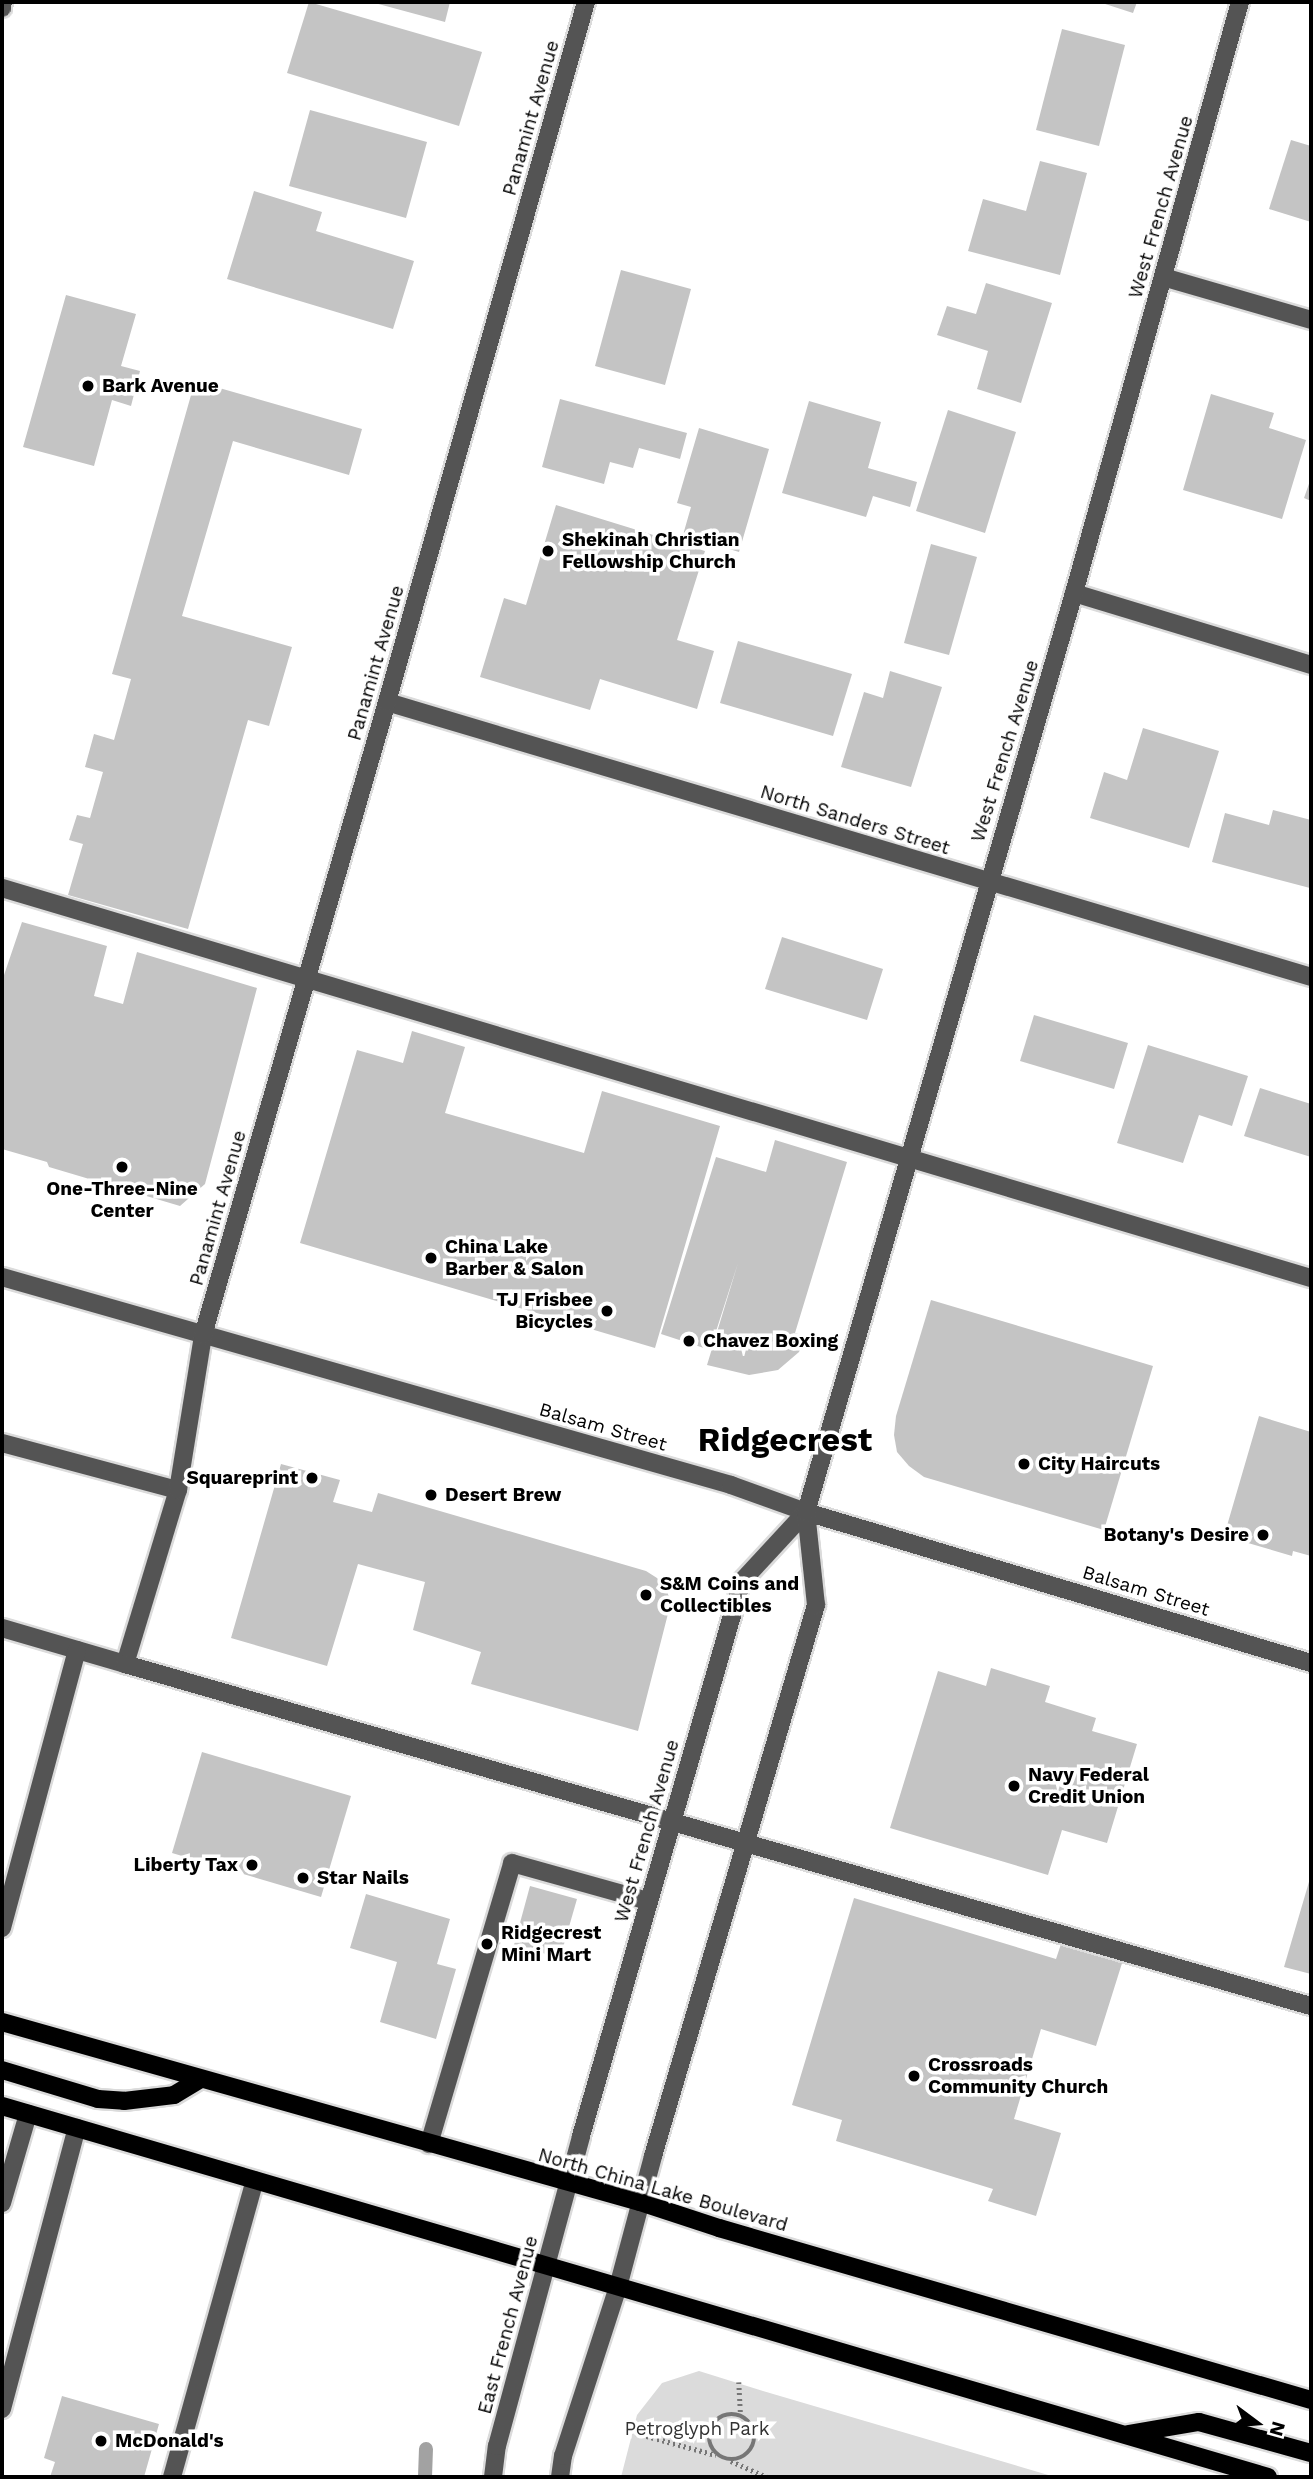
<!DOCTYPE html>
<style>
body{margin:0}
#map{position:relative;width:1313px;height:2479px;overflow:hidden;background:#fff;font-family:"Work Sans",sans-serif}
div>[style]{position:absolute}
.green>*{inset:0;background:#dbdbdb}
.stream>*{height:14px;margin:-7px;padding:0 7px;transform-origin:7px;border-radius:7px;background:#a2a2a2}
.building>*{inset:0;background:#c4c4c4}
.path>*{height:4.5px;margin-top:-2.25px;transform-origin:0;background:repeating-linear-gradient(90deg,#767676 0 2px,transparent 0 5.5px)}
.path>.ring{margin:-2.25px;padding:0;box-sizing:content-box;background:none;border:4.5px solid #767676;border-radius:50%}
.roads{filter:drop-shadow(2px 0 #dbdbdb) drop-shadow(-2px 0 #dbdbdb) drop-shadow(0 2px #dbdbdb) drop-shadow(0 -2px #dbdbdb)}
.minor>*{height:18px;margin:-9px;padding:0 9px;transform-origin:9px;border-radius:9px;background:#545454}
.major>*{height:18px;margin:-9px;padding:0 9px;transform-origin:9px;border-radius:9px;background:#000}
.dots>*{width:19px;height:19px;translate:-50% -50%;box-sizing:border-box;border:4px solid #fff;border-radius:50%}
span{translate:-50% -50%;white-space:nowrap;text-align:center;line-height:1.15;-webkit-text-stroke:7px #fff;paint-order:stroke}
.street-label{font-size:19px;color:#000}
.poi-label{font-size:19px;color:#000;font-weight:700}
.left{translate:0 -50%;text-align:left}
.right{translate:-100% -50%;text-align:right}
.park-label{font-size:19px;color:#323232}
.town-label{font-size:33px;color:#000;font-weight:700}
.frame{position:absolute;inset:0;border:4px solid #000;pointer-events:none}
.north{position:absolute;left:1222px;top:2388px;width:70px;height:70px;-webkit-text-stroke:5px #fff;paint-order:stroke;rotate:106deg;font-size:19px;font-weight:700;line-height:28px;text-align:center;color:#000}
.north::after{content:'';display:block;margin:auto;width:24px;height:32px;background:#000;clip-path:polygon(50% 0,100% 100%,50% 72%,0 100%)}
</style>
<div id="map">
<div class="green">
<div style="clip-path:polygon(699px 2371px,763px 2391px,1055px 2477px,621px 2477px,637px 2415px,662px 2383px)"></div>
</div>
<div class="stream">
<div style="left:425px;top:2477px;width:28px;rotate:-88deg"></div>
</div>
<div class="building">
<div style="clip-path:polygon(309px 2px,482px 52px,459px 126px,287px 73px)"></div>
<div style="clip-path:polygon(371px 2px,450px 2px,445px 22px)"></div>
<div style="clip-path:polygon(1099px 2px,1137px 2px,1133px 13px)"></div>
<div style="clip-path:polygon(1062px 29px,1125px 45px,1099px 146px,1036px 130px)"></div>
<div style="clip-path:polygon(310px 110px,427px 142px,406px 218px,289px 186px)"></div>
<div style="clip-path:polygon(1291px 140px,1311px 146px,1311px 222px,1269px 209px)"></div>
<div style="clip-path:polygon(1040px 161px,1087px 173px,1060px 275px,968px 251px,983px 199px,1026px 211px)"></div>
<div style="clip-path:polygon(254px 191px,322px 212px,316px 231px,414px 261px,393px 329px,227px 279px)"></div>
<div style="clip-path:polygon(621px 270px,691px 289px,665px 385px,595px 366px)"></div>
<div style="clip-path:polygon(986px 283px,1052px 303px,1021px 403px,977px 389px,988px 351px,937px 335px,947px 306px,976px 314px)"></div>
<div style="clip-path:polygon(66px 295px,136px 314px,121px 366px,140px 371px,131px 406px,112px 400px,94px 466px,23px 447px)"></div>
<div style="clip-path:polygon(195px 381px,362px 429px,349px 475px,233px 441px,182px 616px,292px 647px,269px 726px,248px 720px,188px 929px,68px 895px,83px 844px,69px 840px,77px 815px,90px 818px,103px 772px,85px 767px,94px 734px,114px 740px,123px 708px,131px 679px,112px 674px)"></div>
<div style="clip-path:polygon(1211px 394px,1274px 413px,1269px 428px,1306px 440px,1282px 519px,1183px 490px)"></div>
<div style="clip-path:polygon(560px 399px,687px 433px,680px 459px,639px 448px,633px 468px,610px 462px,604px 484px,542px 467px)"></div>
<div style="clip-path:polygon(809px 401px,881px 422px,868px 468px,917px 482px,910px 507px,873px 496px,866px 517px,782px 493px)"></div>
<div style="clip-path:polygon(948px 410px,1016px 432px,985px 533px,916px 511px)"></div>
<div style="clip-path:polygon(699px 428px,769px 449px,739px 552px,683px 535px,691px 507px,677px 503px)"></div>
<div style="clip-path:polygon(1311px 478px,1311px 501px,1304px 498px)"></div>
<div style="clip-path:polygon(556px 505px,705px 551px,677px 640px,714px 651px,697px 709px,600px 679px,590px 710px,480px 677px,504px 598px,526px 605px)"></div>
<div style="clip-path:polygon(931px 544px,977px 557px,949px 655px,904px 643px)"></div>
<div style="clip-path:polygon(738px 641px,852px 674px,833px 736px,720px 703px)"></div>
<div style="clip-path:polygon(890px 671px,942px 687px,911px 787px,841px 767px,864px 692px,883px 698px)"></div>
<div style="clip-path:polygon(1143px 728px,1219px 751px,1189px 848px,1090px 818px,1104px 772px,1127px 780px)"></div>
<div style="clip-path:polygon(1273px 810px,1311px 820px,1310px 888px,1212px 862px,1225px 813px,1269px 825px)"></div>
<div style="clip-path:polygon(22px 922px,107px 946px,94px 996px,123px 1004px,137px 952px,257px 988px,205px 1184px,180px 1206px,49px 1167px,47px 1162px,2px 1149px,2px 981px)"></div>
<div style="clip-path:polygon(782px 937px,883px 969px,867px 1020px,765px 989px)"></div>
<div style="clip-path:polygon(1034px 1015px,1128px 1043px,1114px 1089px,1020px 1061px)"></div>
<div style="clip-path:polygon(412px 1031px,465px 1047px,445px 1113px,584px 1153px,602px 1091px,720px 1126px,655px 1348px,300px 1243px,357px 1050px,403px 1063px)"></div>
<div style="clip-path:polygon(1148px 1045px,1248px 1076px,1232px 1126px,1199px 1115px,1183px 1163px,1117px 1143px)"></div>
<div style="clip-path:polygon(1260px 1088px,1311px 1104px,1311px 1157px,1244px 1136px)"></div>
<div style="clip-path:polygon(775px 1140px,847px 1162px,795px 1333px,806px 1336px,799px 1352px,778px 1370px,749px 1375px,707px 1365px,738px 1263px,710px 1350px,661px 1334px,716px 1157px,766px 1172px)"></div>
<div style="clip-path:polygon(931px 1300px,1153px 1366px,1104px 1530px,924px 1477px,909px 1466px,897px 1452px,894px 1435px,896px 1416px)"></div>
<div style="clip-path:polygon(1259px 1416px,1311px 1432px,1311px 1556px,1293px 1551px,1292px 1556px,1224px 1536px)"></div>
<div style="clip-path:polygon(281px 1464px,340px 1480px,333px 1502px,372px 1512px,378px 1493px,646px 1571px,657px 1578px,666px 1589px,671px 1602px,638px 1731px,471px 1684px,481px 1652px,413px 1630px,425px 1582px,358px 1564px,327px 1666px,231px 1638px)"></div>
<div style="clip-path:polygon(991px 1668px,1050px 1686px,1045px 1702px,1096px 1718px,1092px 1731px,1137px 1744px,1107px 1843px,1062px 1830px,1048px 1875px,890px 1828px,938px 1671px,986px 1686px)"></div>
<div style="clip-path:polygon(202px 1752px,351px 1796px,321px 1897px,172px 1853px)"></div>
<div style="clip-path:polygon(1311px 1875px,1311px 1974px,1284px 1967px)"></div>
<div style="clip-path:polygon(530px 1886px,577px 1899px,560px 1958px,514px 1945px)"></div>
<div style="clip-path:polygon(366px 1894px,450px 1919px,437px 1964px,456px 1969px,436px 2039px,380px 2022px,397px 1962px,350px 1948px)"></div>
<div style="clip-path:polygon(854px 1898px,1056px 1959px,1062px 1941px,1123px 1960px,1096px 2046px,1041px 2029px,1014px 2119px,1061px 2133px,1036px 2216px,988px 2201px,993px 2189px,836px 2141px,842px 2120px,792px 2105px)"></div>
<div style="clip-path:polygon(62px 2396px,159px 2424px,144px 2477px,50px 2477px,55px 2462px,44px 2458px)"></div>
</div>
<div class="path">
<div style="left:739px;top:2382px;width:34px;rotate:87deg"></div>
<div class="ring" style="left:709px;top:2414px;width:41.5px;height:41.5px"></div>
<div style="left:636px;top:2433px;width:83px;rotate:15.4deg"></div>
<div style="left:731px;top:2461px;width:39px;rotate:24deg"></div>
</div>
<div class="roads">
<div class="minor">
<div style="left:2px;top:8px;width:6px;rotate:-81deg"></div>
<div style="left:1163px;top:277px;width:154px;rotate:16.2deg"></div>
<div style="left:1074px;top:593px;width:248px;rotate:16.9deg"></div>
<div style="left:387px;top:702px;width:964px;rotate:16.57deg"></div>
<div style="left:2px;top:888px;width:1366px;rotate:16.59deg"></div>
<div style="left:2px;top:1277px;width:758px;rotate:15.92deg"></div>
<div style="left:731px;top:1485px;width:80px;rotate:19.8deg"></div>
<div style="left:806px;top:1512px;width:527px;rotate:16.65deg"></div>
<div style="left:2px;top:1443px;width:182px;rotate:15deg"></div>
<div style="left:2px;top:1628px;width:128px;rotate:16.3deg"></div>
<div style="left:125px;top:1664px;width:182px;rotate:-73.1deg"></div>
<div style="left:178px;top:1490px;width:157px;rotate:-80.8deg"></div>
<div style="left:203px;top:1335px;width:659px;rotate:-73.79deg"></div>
<div style="left:387px;top:702px;width:728px;rotate:-74.13deg"></div>
<div style="left:125px;top:1664px;width:1234px;rotate:16.09deg"></div>
<div style="left:2px;top:1928px;width:288px;rotate:-74.9deg"></div>
<div style="left:429px;top:2144px;width:293px;rotate:-73.5deg"></div>
<div style="left:512px;top:1863px;width:141px;rotate:15.6deg"></div>
<div style="left:2px;top:2203px;width:93px;rotate:-73.7deg"></div>
<div style="left:2px;top:2409px;width:291px;rotate:-75.1deg"></div>
<div style="left:172px;top:2477px;width:308px;rotate:-74.4deg"></div>
<div style="left:493px;top:2477px;width:31px;rotate:-83deg"></div>
<div style="left:497px;top:2446px;width:321px;rotate:-74.8deg"></div>
<div style="left:581px;top:2136px;width:578px;rotate:-73.82deg"></div>
<div style="left:742px;top:1581px;width:94px;rotate:-47.2deg"></div>
<div style="left:560px;top:2477px;width:21px;rotate:-82deg"></div>
<div style="left:563px;top:2456px;width:178px;rotate:-72deg"></div>
<div style="left:618px;top:2287px;width:136px;rotate:-75deg"></div>
<div style="left:653px;top:2156px;width:575px;rotate:-73.52deg"></div>
<div style="left:816px;top:1605px;width:94px;rotate:-96.1deg"></div>
<div style="left:806px;top:1512px;width:957px;rotate:-73.74deg"></div>
<div style="left:1074px;top:593px;width:614px;rotate:-74.31deg"></div>
</div>
<div class="major">
<div style="left:2px;top:2022px;width:663px;rotate:15.76deg"></div>
<div style="left:640px;top:2202px;width:83px;rotate:18.2deg"></div>
<div style="left:719px;top:2228px;width:616px;rotate:16.2deg"></div>
<div style="left:2px;top:2070px;width:100px;rotate:16.8deg"></div>
<div style="left:98px;top:2099px;width:26px;rotate:4deg"></div>
<div style="left:124px;top:2101px;width:50px;rotate:-6.8deg"></div>
<div style="left:174px;top:2095px;width:31px;rotate:-31deg"></div>
<div style="left:2px;top:2106px;width:1319px;rotate:16.33deg"></div>
<div style="left:1128px;top:2434px;width:72px;rotate:-9.6deg"></div>
<div style="left:1199px;top:2422px;width:116px;rotate:15.5deg"></div>
</div>
</div>
<div class="dots">
<div style="left:88px;top:386px;background:#000"></div>
<div style="left:548px;top:551px;background:#000"></div>
<div style="left:122px;top:1167px;background:#000"></div>
<div style="left:431px;top:1258px;background:#000"></div>
<div style="left:607px;top:1311px;background:#000"></div>
<div style="left:689px;top:1341px;background:#000"></div>
<div style="left:1024px;top:1464px;background:#000"></div>
<div style="left:312px;top:1478px;background:#000"></div>
<div style="left:431px;top:1495px;background:#000"></div>
<div style="left:1263px;top:1535px;background:#000"></div>
<div style="left:646px;top:1595px;background:#000"></div>
<div style="left:1014px;top:1786px;background:#000"></div>
<div style="left:252px;top:1865px;background:#000"></div>
<div style="left:303px;top:1878px;background:#000"></div>
<div style="left:487px;top:1944px;background:#000"></div>
<div style="left:914px;top:2076px;background:#000"></div>
<div style="left:101px;top:2441px;background:#000"></div>
</div>
<div class="street-label">
<span style="left:531px;top:118px;rotate:-74deg">Panamint Avenue</span>
<span style="left:1161px;top:207px;rotate:-74deg">West French Avenue</span>
<span style="left:376px;top:663px;rotate:-74deg">Panamint Avenue</span>
<span style="left:1005px;top:751px;rotate:-73deg">West French Avenue</span>
<span style="left:855px;top:820px;rotate:17deg">North Sanders Street</span>
<span style="left:218px;top:1208px;rotate:-74deg">Panamint Avenue</span>
<span style="left:603px;top:1427px;rotate:16deg">Balsam Street</span>
<span style="left:1146px;top:1591px;rotate:17deg">Balsam Street</span>
<span style="left:647px;top:1831px;rotate:-74deg">West French Avenue</span>
<span style="left:663px;top:2190px;rotate:16deg">North China Lake Boulevard</span>
<span style="left:508px;top:2325px;rotate:-75deg">East French Avenue</span>
</div>
<div class="poi-label">
<span class="left" style="left:102px;top:386px">Bark Avenue</span>
<span class="left" style="left:562px;top:551px">Shekinah Christian<br>Fellowship Church</span>
<span style="left:122px;top:1200px">One-Three-Nine<br>Center</span>
<span class="left" style="left:445px;top:1258px">China Lake<br>Barber &amp; Salon</span>
<span class="right" style="left:593px;top:1311px">TJ Frisbee<br>Bicycles</span>
<span class="left" style="left:703px;top:1341px">Chavez Boxing</span>
<span class="left" style="left:1038px;top:1464px">City Haircuts</span>
<span class="right" style="left:298px;top:1478px">Squareprint</span>
<span class="left" style="left:445px;top:1495px">Desert Brew</span>
<span class="right" style="left:1249px;top:1535px">Botany's Desire</span>
<span class="left" style="left:660px;top:1595px">S&amp;M Coins and<br>Collectibles</span>
<span class="left" style="left:1028px;top:1786px">Navy Federal<br>Credit Union</span>
<span class="right" style="left:238px;top:1865px">Liberty Tax</span>
<span class="left" style="left:317px;top:1878px">Star Nails</span>
<span class="left" style="left:501px;top:1944px">Ridgecrest<br>Mini Mart</span>
<span class="left" style="left:928px;top:2076px">Crossroads<br>Community Church</span>
<span class="left" style="left:115px;top:2441px">McDonald's</span>
</div>
<div class="park-label">
<span style="left:697px;top:2429px">Petroglyph Park</span>
</div>
<div class="town-label">
<span style="left:785px;top:1440px">Ridgecrest</span>
</div>
<div class="frame"></div>
<div class="north">N</div>
</div>
